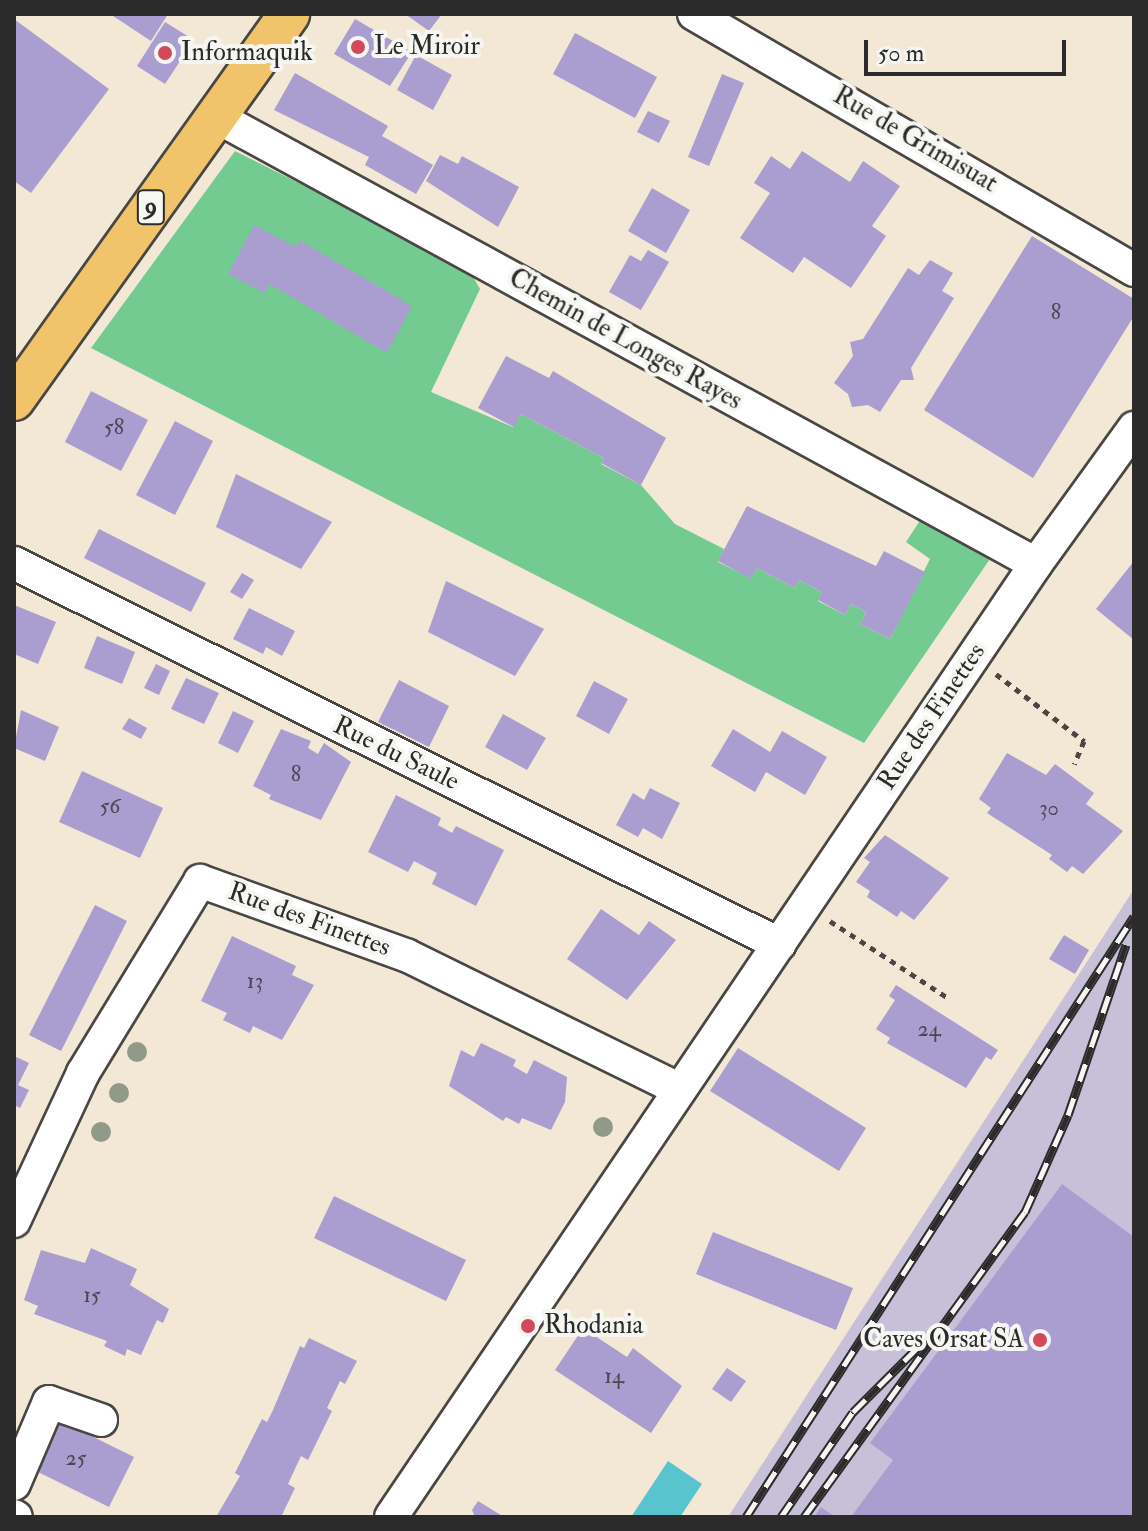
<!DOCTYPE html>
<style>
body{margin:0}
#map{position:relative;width:1148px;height:1531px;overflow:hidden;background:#f3e8d5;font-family:"IM FELL Double Pica",serif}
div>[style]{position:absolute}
.industrial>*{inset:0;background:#c8bfd8}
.green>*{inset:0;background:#74cb91}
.water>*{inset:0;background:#57c4ce}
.building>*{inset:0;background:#a99ecf}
.path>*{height:5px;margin-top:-2.5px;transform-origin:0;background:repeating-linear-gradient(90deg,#494744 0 6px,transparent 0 12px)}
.roads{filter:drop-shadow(2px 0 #494744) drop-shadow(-2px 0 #494744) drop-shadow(0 2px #494744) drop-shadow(0 -2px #494744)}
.minor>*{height:32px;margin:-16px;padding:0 16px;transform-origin:16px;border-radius:16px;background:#fff}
.major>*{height:40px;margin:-20px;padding:0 20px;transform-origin:20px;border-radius:20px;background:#f1c36a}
.rail>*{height:9px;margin-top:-4.5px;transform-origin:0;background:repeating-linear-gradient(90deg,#f6f6f2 0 18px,#2b2b2b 0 36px);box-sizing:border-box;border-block:2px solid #2b2b2b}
.trees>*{width:20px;height:20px;margin:-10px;border-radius:50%;background:#919a89}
.dots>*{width:22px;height:22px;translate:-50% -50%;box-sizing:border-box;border:4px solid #f6f6f2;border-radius:50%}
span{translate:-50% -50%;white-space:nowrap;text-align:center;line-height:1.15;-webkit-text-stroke:8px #f6f6f2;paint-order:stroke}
.number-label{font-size:22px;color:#4a4854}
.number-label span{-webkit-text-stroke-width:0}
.shield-label span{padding:2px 6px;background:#f6f6f2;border:2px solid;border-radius:6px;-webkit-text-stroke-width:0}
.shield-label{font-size:24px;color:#2b2b2b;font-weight:700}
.poi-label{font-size:26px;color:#2b2b2b}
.left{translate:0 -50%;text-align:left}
.right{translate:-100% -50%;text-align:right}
.street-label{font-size:26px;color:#2b2b2b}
.frame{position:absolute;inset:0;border:16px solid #2b2b2b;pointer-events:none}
.scale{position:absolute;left:864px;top:40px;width:202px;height:36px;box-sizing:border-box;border:4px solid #2b2b2b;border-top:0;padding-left:10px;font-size:24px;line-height:28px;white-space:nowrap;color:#2b2b2b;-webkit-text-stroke:6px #f6f6f2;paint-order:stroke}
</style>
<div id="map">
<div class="industrial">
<div style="clip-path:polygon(1134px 889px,1134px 1517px,728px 1517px)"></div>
</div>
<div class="green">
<div style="clip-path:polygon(235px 151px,468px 268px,480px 289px,431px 392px,513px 427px,521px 414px,604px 458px,601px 464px,641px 485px,675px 524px,724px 549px,718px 562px,751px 578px,757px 568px,795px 588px,799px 580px,822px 592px,818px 601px,845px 615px,851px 604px,866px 612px,860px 624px,890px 639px,930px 559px,906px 542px,923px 516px,992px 556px,864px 743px,91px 348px)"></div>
</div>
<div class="water">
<div style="clip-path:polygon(668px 1461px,702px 1484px,680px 1517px,631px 1517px)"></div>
</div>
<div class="building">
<div style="clip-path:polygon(110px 14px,168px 14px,151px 41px)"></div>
<div style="clip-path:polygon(405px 14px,442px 14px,429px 31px)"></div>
<div style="clip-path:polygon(14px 19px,109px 89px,31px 193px,14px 181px)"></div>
<div style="clip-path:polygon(355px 19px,412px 52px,390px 86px,334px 54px)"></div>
<div style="clip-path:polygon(165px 22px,194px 40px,165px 84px,137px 66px)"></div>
<div style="clip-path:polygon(575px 33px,657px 77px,635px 118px,553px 74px)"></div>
<div style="clip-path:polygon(416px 55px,452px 75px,433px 110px,397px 90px)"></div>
<div style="clip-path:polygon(295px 73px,388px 126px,382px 136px,433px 165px,416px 194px,365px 165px,369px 157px,274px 110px)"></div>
<div style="clip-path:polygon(722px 74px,744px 83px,709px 166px,688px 157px)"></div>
<div style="clip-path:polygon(648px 111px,670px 121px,659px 143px,637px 132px)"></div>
<div style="clip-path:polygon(802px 151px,850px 182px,863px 161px,900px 186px,872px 226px,886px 236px,851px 288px,804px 257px,793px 273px,740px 238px,770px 193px,754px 183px,771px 156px,790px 169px)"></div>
<div style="clip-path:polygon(440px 155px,458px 164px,462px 156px,519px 187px,498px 227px,426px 181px)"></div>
<div style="clip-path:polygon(652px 188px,690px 210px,666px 253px,628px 231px)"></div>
<div style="clip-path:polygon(254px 225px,296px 247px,299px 240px,412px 306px,387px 353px,269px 284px,265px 293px,228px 274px)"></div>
<div style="clip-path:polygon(1032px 236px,1134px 299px,1134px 316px,1033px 478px,924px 410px)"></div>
<div style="clip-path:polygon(648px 250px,669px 262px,641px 310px,609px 292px,630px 255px,641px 261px)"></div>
<div style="clip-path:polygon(930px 260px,953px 273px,942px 291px,954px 298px,911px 368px,914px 380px,901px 380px,880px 412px,868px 405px,852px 407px,848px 394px,834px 383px,853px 356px,850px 342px,863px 339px,908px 268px,919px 275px)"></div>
<div style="clip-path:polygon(506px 356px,549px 378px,553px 371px,666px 438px,641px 485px,601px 463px,604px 458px,521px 414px,514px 427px,478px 408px)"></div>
<div style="clip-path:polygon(91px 391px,148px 420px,121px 471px,65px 442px)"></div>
<div style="clip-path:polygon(175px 421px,213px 441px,175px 515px,136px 495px)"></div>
<div style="clip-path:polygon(236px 474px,332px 522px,301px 569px,216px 527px)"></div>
<div style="clip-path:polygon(747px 506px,876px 566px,884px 551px,925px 572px,890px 639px,860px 624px,866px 612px,851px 604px,845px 615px,818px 600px,822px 592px,799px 580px,795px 588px,757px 568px,751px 579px,718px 561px)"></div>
<div style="clip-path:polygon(99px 529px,206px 583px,191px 612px,84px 558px)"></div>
<div style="clip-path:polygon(1134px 561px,1134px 640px,1096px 609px)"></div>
<div style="clip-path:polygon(242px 573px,254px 580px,242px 599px,230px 592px)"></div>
<div style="clip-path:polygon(446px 581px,544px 629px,515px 676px,428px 632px)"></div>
<div style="clip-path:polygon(14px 605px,56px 622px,38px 664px,14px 654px)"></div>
<div style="clip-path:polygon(249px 608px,295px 631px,282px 656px,266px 647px,263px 654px,233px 639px)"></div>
<div style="clip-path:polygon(97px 636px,135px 652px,122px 684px,84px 668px)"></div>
<div style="clip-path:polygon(156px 664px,170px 671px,159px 695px,144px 688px)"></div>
<div style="clip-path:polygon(186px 678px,219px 693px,204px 724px,171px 709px)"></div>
<div style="clip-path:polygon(399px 680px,449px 706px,429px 747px,378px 722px)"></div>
<div style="clip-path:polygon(594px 681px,628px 699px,609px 734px,576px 716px)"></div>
<div style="clip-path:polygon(21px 710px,59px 727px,45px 761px,14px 748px)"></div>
<div style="clip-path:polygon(233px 711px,254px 721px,238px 753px,218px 743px)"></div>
<div style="clip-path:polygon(503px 714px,546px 738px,527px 770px,485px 747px)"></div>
<div style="clip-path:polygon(129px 718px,147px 728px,141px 739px,122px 729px)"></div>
<div style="clip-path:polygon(281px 729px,311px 741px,308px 748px,318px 754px,324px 743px,351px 762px,321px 820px,269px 799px,271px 795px,253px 786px)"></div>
<div style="clip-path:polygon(733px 729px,770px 752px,782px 731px,827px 757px,805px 795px,766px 772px,755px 792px,711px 766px)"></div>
<div style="clip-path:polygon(1007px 753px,1046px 775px,1055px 764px,1094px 793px,1086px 804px,1123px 831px,1083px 874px,1072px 866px,1067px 872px,1049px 859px,1052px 855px,987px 813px,991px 808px,979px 799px)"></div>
<div style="clip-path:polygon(82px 771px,163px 808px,140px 858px,59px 822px)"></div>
<div style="clip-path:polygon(650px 788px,680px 803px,662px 839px,643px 828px,638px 837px,616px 825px,633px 793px,644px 800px)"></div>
<div style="clip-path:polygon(396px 795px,441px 818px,438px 825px,452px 833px,456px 826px,504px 850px,476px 906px,432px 884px,437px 873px,414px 861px,408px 872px,368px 852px)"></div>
<div style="clip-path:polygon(885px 835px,949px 878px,914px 920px,901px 911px,897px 917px,867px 897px,870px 891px,856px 882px,870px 862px,864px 858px)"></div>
<div style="clip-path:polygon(95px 905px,127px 921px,61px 1051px,29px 1035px)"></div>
<div style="clip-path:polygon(601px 909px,639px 935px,649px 921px,676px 940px,627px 1000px,567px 959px)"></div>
<div style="clip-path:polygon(1064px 935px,1089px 950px,1075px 974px,1049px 959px)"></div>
<div style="clip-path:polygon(232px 936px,296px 966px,292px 975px,314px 985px,282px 1040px,253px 1026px,250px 1033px,223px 1020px,227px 1013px,201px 1001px)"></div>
<div style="clip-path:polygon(896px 985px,998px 1050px,991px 1060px,986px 1057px,966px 1088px,887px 1043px,890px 1038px,876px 1029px,895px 1000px,889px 996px)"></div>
<div style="clip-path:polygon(481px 1043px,516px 1060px,513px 1066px,527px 1074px,534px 1060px,567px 1077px,565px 1102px,551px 1130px,522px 1118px,519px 1124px,506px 1117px,503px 1121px,449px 1086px,461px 1050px,474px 1057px)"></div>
<div style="clip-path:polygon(738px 1048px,866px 1128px,839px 1171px,710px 1091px)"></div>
<div style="clip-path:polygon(14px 1056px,29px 1063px,18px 1085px,29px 1090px,20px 1108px,14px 1105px)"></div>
<div style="clip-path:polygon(1062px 1184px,1134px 1237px,1134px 1517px,851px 1517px,893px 1460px,870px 1443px)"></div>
<div style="clip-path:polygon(334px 1196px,466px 1260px,446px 1301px,314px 1238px)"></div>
<div style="clip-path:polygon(713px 1232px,853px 1288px,836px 1330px,696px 1274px)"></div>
<div style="clip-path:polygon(91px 1248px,137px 1269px,130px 1285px,169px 1309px,163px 1323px,157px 1320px,141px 1355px,127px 1349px,125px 1356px,104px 1346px,107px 1341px,34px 1314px,38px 1306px,24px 1300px,41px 1250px,85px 1263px)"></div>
<div style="clip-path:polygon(583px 1328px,627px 1357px,633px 1348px,682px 1386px,651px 1433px,555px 1370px)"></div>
<div style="clip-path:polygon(309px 1338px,357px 1361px,345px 1384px,340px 1381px,327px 1408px,332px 1411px,308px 1460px,301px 1456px,288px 1484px,295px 1488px,281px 1517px,216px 1517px,240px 1476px,235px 1473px,262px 1419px,267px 1422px,273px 1410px,300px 1346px,304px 1348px)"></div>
<div style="clip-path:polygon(727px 1368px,746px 1381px,731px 1402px,712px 1389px)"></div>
<div style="clip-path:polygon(61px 1421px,134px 1457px,109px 1507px,36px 1471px)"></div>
<div style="clip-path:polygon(478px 1501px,504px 1517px,475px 1517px,472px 1510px)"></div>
<div style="clip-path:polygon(821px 1507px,835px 1517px,814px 1517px)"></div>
</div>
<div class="path">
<div style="left:996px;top:674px;width:111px;rotate:37.3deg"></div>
<div style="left:1084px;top:741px;width:25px;rotate:113deg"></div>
<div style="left:830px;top:921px;width:141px;rotate:33.1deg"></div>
</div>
<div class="roads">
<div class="minor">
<div style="left:694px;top:14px;width:509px;rotate:30.19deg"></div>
<div style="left:215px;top:116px;width:935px;rotate:28.62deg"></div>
<div style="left:14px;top:563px;width:855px;rotate:26.48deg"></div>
<div style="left:14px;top:1221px;width:163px;rotate:-65deg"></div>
<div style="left:83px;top:1073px;width:225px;rotate:-58.6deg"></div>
<div style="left:200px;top:881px;width:219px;rotate:19.8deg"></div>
<div style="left:406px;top:955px;width:305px;rotate:26.2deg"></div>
<div style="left:14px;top:1484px;width:89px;rotate:-66.9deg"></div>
<div style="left:49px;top:1402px;width:55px;rotate:19.1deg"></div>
<div style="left:14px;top:1516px;width:2px;rotate:27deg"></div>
<div style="left:391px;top:1517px;width:1151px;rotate:-55.91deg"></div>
<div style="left:1036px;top:564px;width:168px;rotate:-54.2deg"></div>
</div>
<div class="major">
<div style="left:14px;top:400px;width:474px;rotate:-54.5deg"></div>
</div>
</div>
<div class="rail">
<div style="left:746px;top:1517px;width:715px;rotate:-57.15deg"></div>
<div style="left:781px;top:1517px;width:127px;rotate:-55.6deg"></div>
<div style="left:853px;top:1412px;width:98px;rotate:-45deg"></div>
<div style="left:804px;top:1517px;width:377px;rotate:-54.1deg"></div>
<div style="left:1025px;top:1212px;width:106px;rotate:-66.1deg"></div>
<div style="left:1068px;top:1115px;width:180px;rotate:-71.2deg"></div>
</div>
<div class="trees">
<div style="left:137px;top:1052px"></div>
<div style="left:119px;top:1093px"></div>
<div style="left:603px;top:1127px"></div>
<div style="left:101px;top:1132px"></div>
</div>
<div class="dots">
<div style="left:358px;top:47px;background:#d1495b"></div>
<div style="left:165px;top:53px;background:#d1495b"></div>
<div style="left:528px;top:1326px;background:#d1495b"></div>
<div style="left:1040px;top:1340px;background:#d1495b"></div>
</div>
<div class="number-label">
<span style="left:1056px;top:313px">8</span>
<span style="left:114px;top:428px">58</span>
<span style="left:296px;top:775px">8</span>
<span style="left:110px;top:807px">56</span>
<span style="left:1049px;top:809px">30</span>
<span style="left:255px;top:982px">13</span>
<span style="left:929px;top:1030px">24</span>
<span style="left:92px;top:1296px">15</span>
<span style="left:614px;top:1377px">14</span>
<span style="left:76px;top:1459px">25</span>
</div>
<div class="shield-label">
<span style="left:151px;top:207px">9</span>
</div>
<div class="poi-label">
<span class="left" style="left:374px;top:47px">Le Miroir</span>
<span class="left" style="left:181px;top:53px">Informaquik</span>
<span class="left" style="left:544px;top:1326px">Rhodania</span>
<span class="right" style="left:1024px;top:1340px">Caves Orsat SA</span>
</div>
<div class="street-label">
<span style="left:915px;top:140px;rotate:30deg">Rue de Grimisuat</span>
<span style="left:625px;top:340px;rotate:29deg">Chemin de Longes Rayes</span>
<span style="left:932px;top:717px;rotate:-56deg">Rue des Finettes</span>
<span style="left:396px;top:754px;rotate:26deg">Rue du Saule</span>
<span style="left:309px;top:920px;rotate:20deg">Rue des Finettes</span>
</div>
<div class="frame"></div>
<div class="scale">50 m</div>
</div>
